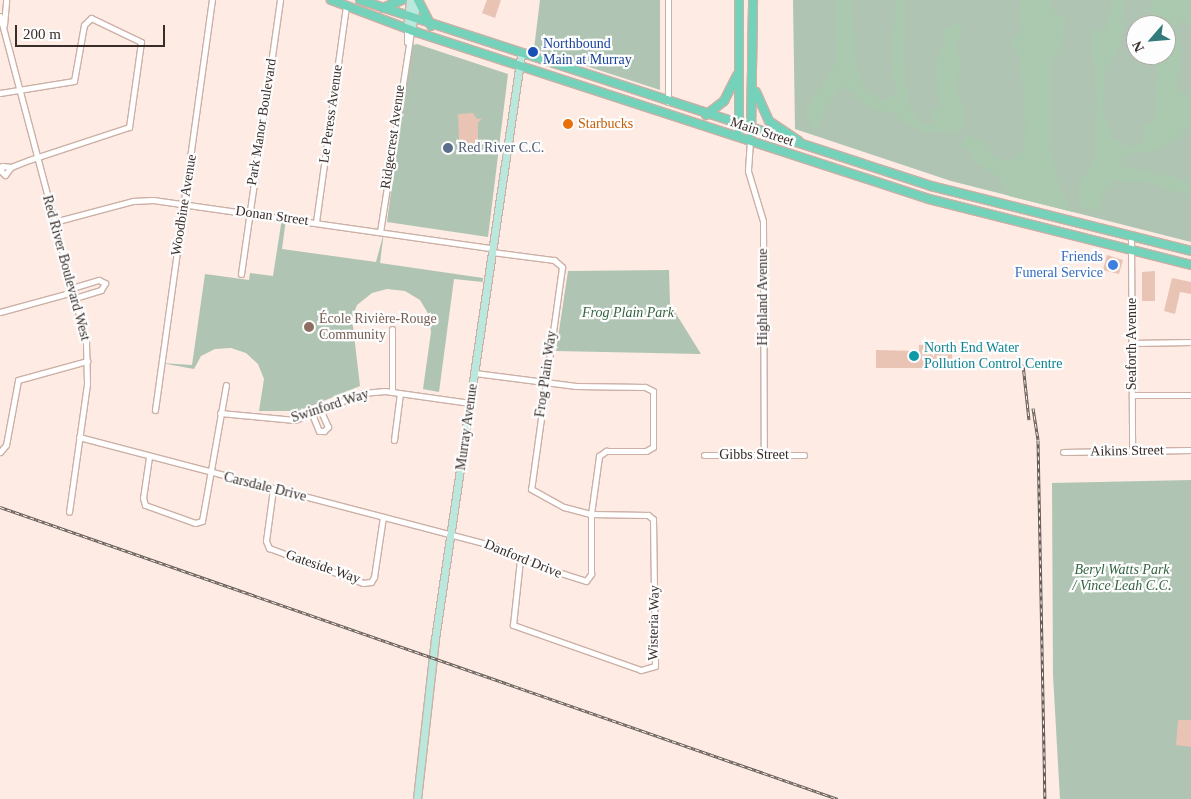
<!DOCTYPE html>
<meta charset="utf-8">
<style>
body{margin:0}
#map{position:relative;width:1191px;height:799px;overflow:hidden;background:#fdebe4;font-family:Georgia,serif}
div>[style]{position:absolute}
.green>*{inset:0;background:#afc4b2}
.forest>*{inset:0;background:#aac9af}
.building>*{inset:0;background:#e9c3b4}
.roads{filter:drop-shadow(1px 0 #ccb0a5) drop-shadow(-1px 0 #ccb0a5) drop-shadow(0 1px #ccb0a5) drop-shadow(0 -1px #ccb0a5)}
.street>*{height:5px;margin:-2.5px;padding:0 2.5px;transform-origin:2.5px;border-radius:2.5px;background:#fff}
.secondary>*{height:7px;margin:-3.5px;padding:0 3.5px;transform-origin:3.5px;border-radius:3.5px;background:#bae8dc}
.primary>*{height:8px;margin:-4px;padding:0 4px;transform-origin:4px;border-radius:4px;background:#74d2ba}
.rail>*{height:3px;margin-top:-1.5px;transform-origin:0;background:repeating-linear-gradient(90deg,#fdfdfd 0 4px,#675b56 0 8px);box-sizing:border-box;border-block:1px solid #675b56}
.dots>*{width:14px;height:14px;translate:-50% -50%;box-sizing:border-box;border:2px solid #fdfdfd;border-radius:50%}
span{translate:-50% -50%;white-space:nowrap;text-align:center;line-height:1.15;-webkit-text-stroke:4.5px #fdfdfd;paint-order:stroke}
.transit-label{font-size:14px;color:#164399}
.left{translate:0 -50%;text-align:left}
.street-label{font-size:14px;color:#382d29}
.food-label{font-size:14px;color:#c56008}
.service-label{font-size:14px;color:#4e5e75}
.shop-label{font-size:14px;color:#366cbe}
.right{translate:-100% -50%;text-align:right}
.park-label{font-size:14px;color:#346440;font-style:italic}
.education-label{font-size:14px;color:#785e54}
.culture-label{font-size:14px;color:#0d838f}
.north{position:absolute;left:1126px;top:15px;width:50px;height:50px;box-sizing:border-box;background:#fdfdfd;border:1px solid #aeaaa8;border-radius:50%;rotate:243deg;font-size:14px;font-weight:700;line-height:20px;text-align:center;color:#382d29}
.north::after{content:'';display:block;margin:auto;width:18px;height:22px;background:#337c7b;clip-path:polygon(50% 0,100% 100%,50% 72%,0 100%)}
.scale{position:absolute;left:15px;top:25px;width:150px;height:22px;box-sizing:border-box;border:2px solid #382d29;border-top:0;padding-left:6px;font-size:15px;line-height:18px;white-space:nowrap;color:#382d29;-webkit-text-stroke:4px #fdfdfd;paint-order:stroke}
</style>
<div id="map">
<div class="green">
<div style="clip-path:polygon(540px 0,660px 0,660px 90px,534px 49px)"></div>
<div style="clip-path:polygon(evenodd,793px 0,1191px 0,1191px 242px,951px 181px,795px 129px,793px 0,1136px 25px,1166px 25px,1166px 55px,1136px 55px,1136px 25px)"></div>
<div style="clip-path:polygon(417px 44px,508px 74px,488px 237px,387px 222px,407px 67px,413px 45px)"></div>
<div style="clip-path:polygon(282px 218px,286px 219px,282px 249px,376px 262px,384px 232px,380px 263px,483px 278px,483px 282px,454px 279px,439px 392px,423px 389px,431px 332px,429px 315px,420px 300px,405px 291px,387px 289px,372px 293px,357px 305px,352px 318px,360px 386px,299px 411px,259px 411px,264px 379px,258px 364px,246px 353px,231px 348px,215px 349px,201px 356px,194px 369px,161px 363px,192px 365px,205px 274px,249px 280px,250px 273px,273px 276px)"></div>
<div style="clip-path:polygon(669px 270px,670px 304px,701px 354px,556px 351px,568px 271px)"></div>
<div style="clip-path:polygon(1191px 480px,1191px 799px,1060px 799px,1053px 675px,1052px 483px)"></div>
</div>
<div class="forest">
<div style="clip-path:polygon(835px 0,852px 0,855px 59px,863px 86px,881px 102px,898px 92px,892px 74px,895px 0,906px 0,903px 54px,908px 105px,925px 125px,933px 124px,933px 109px,939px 108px,936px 63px,942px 50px,944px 29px,963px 22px,956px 47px,960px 59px,957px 93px,965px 114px,963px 129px,951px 135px,945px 131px,926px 133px,906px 124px,893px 112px,870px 109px,843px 85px,829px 102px,817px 129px,811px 126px,805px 112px,836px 63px)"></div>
<div style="clip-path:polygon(1020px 0,1049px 0,1054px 13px,1065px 18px,1061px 50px,1050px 62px,1050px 149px,1060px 187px,1073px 212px,1009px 196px,998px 176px,974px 162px,970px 153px,960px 146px,966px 135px,983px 142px,993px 157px,1010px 162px,1023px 150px,1026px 128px,1020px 57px,1011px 41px,1022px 31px)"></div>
<div style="clip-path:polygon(1113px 0,1123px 0,1121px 45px,1105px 69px,1103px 111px,1113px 139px,1129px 147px,1143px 143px,1145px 125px,1154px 121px,1158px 73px,1154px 55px,1166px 55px,1166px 25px,1150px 25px,1152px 0,1191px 0,1191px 25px,1183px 21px,1174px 27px,1181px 49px,1177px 88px,1191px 100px,1191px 122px,1174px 141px,1154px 151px,1130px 153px,1120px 162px,1125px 167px,1175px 177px,1188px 183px,1191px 189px,1185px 194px,1144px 182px,1113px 181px,1103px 192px,1100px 211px,1091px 211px,1082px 208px,1079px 199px,1080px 183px,1094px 162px,1097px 95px,1091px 38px,1095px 31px,1106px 29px)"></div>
</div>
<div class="building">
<div style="clip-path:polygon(487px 0,501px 0,495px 18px,482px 13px)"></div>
<div style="clip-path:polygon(473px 113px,477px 119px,482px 118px,478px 123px,478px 149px,464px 151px,464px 142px,459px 142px,458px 114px)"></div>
<div style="clip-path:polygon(1107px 255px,1123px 260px,1119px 274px,1103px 270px)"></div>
<div style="clip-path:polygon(1155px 271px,1155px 301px,1142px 301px,1142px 272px)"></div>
<div style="clip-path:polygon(1172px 278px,1191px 282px,1191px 294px,1180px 292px,1175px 314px,1164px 311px)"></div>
<div style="clip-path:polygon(934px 344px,938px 351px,952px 351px,952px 361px,927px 361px,927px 368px,876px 368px,876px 350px,919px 351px,919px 345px)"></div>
<div style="clip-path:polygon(1178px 720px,1191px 720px,1191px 747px,1176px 745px)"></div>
</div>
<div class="roads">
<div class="street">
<div style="left:668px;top:0;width:102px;rotate:90deg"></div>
<div style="left:0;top:16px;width:337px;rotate:75.2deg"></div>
<div style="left:86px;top:342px;width:42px;rotate:88.6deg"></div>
<div style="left:87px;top:384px;width:129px;rotate:98deg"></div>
<div style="left:4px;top:25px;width:25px;rotate:-85deg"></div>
<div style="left:407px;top:29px;width:13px;rotate:90deg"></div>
<div style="left:0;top:93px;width:75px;rotate:-9.2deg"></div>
<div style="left:74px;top:81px;width:57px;rotate:-79.9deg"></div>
<div style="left:84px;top:25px;width:10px;rotate:-45deg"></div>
<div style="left:91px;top:18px;width:55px;rotate:25.6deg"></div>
<div style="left:141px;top:42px;width:86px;rotate:98deg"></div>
<div style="left:129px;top:127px;width:105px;rotate:161.7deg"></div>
<div style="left:29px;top:160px;width:19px;rotate:159deg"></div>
<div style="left:11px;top:167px;width:10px;rotate:127deg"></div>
<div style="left:5px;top:175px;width:6px;rotate:-135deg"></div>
<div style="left:1px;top:171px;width:5px;rotate:-79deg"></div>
<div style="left:2px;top:166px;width:9px;rotate:6deg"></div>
<div style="left:750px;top:141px;width:30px;rotate:94deg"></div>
<div style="left:748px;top:171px;width:52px;rotate:73.3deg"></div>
<div style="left:763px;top:221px;width:233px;rotate:89.8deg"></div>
<div style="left:54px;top:222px;width:82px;rotate:-14.9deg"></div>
<div style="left:133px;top:201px;width:20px;rotate:-3deg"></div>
<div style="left:153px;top:200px;width:342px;rotate:8.1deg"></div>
<div style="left:316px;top:222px;width:217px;rotate:-82.1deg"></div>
<div style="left:380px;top:232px;width:203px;rotate:-81.2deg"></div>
<div style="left:1131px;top:236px;width:215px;rotate:89.7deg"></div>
<div style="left:492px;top:252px;width:63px;rotate:7.4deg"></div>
<div style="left:554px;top:260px;width:11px;rotate:41deg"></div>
<div style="left:562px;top:267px;width:224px;rotate:97.9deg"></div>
<div style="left:531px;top:489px;width:38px;rotate:29deg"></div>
<div style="left:564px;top:507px;width:28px;rotate:15deg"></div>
<div style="left:591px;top:514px;width:57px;rotate:1deg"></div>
<div style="left:648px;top:515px;width:6px;rotate:39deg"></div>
<div style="left:653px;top:519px;width:147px;rotate:89.2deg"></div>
<div style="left:655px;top:666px;width:15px;rotate:164deg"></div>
<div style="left:641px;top:670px;width:136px;rotate:-160.6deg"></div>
<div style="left:513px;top:625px;width:65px;rotate:-83.9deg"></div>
<div style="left:241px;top:274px;width:277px;rotate:-81.9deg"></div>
<div style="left:72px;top:288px;width:28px;rotate:-17deg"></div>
<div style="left:99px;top:280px;width:7px;rotate:27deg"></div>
<div style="left:105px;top:283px;width:8px;rotate:120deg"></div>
<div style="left:101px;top:290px;width:27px;rotate:163deg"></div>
<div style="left:0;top:312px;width:76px;rotate:-15.3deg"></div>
<div style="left:1132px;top:343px;width:59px;rotate:-1deg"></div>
<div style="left:392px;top:392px;width:63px;rotate:-90deg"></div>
<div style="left:1132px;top:395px;width:59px"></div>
<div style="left:155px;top:410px;width:414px;rotate:-82.1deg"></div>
<div style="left:220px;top:413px;width:75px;rotate:5.3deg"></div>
<div style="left:295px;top:420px;width:73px;rotate:-21.7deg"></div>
<div style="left:363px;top:393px;width:22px;rotate:-5deg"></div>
<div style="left:385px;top:391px;width:86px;rotate:8deg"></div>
<div style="left:312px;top:414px;width:18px;rotate:68deg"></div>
<div style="left:319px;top:431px;width:5px"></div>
<div style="left:324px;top:431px;width:6px;rotate:-45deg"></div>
<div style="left:328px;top:427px;width:17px;rotate:-114deg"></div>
<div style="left:79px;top:437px;width:430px;rotate:14.7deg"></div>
<div style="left:495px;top:546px;width:29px;rotate:29deg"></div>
<div style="left:520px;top:560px;width:69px;rotate:17.7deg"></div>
<div style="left:586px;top:581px;width:9px;rotate:-54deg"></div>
<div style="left:591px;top:574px;width:60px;rotate:-90deg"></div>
<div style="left:591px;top:514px;width:59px;rotate:-82.1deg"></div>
<div style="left:599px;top:456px;width:9px;rotate:-36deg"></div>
<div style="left:606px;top:451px;width:40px"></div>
<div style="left:646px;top:451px;width:8px;rotate:-30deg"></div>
<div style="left:653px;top:447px;width:56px;rotate:-90deg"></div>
<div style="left:653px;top:391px;width:9px;rotate:-153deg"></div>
<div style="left:645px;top:387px;width:69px;rotate:-179.2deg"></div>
<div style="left:576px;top:386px;width:102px;rotate:-172.7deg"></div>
<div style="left:394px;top:440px;width:47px;rotate:-82.7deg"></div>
<div style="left:0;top:452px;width:9px;rotate:-49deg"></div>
<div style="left:6px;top:445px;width:66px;rotate:-79.5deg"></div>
<div style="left:18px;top:380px;width:72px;rotate:-15.4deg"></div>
<div style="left:1063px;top:452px;width:128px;rotate:-0.9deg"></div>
<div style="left:704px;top:455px;width:100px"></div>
<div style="left:149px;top:457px;width:41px;rotate:98.3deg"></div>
<div style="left:143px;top:498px;width:7px;rotate:74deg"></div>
<div style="left:145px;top:505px;width:53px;rotate:19.8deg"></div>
<div style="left:195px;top:523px;width:7px;rotate:-16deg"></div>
<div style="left:202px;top:521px;width:138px;rotate:-80deg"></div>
<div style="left:273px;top:489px;width:52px;rotate:97.7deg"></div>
<div style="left:266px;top:541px;width:8px;rotate:67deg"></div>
<div style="left:269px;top:548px;width:100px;rotate:20.4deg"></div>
<div style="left:363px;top:583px;width:8px;rotate:-7deg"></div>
<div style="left:371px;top:582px;width:6px;rotate:-59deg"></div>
<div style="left:374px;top:577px;width:61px;rotate:-81.5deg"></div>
</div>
<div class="secondary">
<div style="left:407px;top:29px;width:29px;rotate:-84deg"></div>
<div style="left:411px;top:31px;width:32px;rotate:-79deg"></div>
<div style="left:417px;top:799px;width:161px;rotate:-83.6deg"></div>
<div style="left:435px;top:639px;width:590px;rotate:-81.62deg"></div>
</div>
<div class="primary">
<div style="left:331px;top:0;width:91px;rotate:20.6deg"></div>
<div style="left:416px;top:32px;width:539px;rotate:18.03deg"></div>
<div style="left:929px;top:199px;width:270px;rotate:14.1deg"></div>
<div style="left:360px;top:0;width:601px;rotate:18.04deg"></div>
<div style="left:931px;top:186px;width:268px;rotate:14deg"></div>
<div style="left:418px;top:0;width:29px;rotate:63deg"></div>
<div style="left:739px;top:0;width:130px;rotate:90deg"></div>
<div style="left:383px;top:8px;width:21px;rotate:-23deg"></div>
<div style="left:756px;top:92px;width:32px;rotate:66deg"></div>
<div style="left:769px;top:121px;width:36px;rotate:34deg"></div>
<div style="left:706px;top:115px;width:23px;rotate:-38deg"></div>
<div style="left:724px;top:101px;width:29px;rotate:-63deg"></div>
<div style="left:751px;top:133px;width:133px;rotate:-89.1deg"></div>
</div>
</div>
<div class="rail">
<div style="left:1023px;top:364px;width:56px;rotate:83.9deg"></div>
<div style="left:1033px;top:408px;width:32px;rotate:81deg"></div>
<div style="left:1038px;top:440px;width:359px;rotate:88.9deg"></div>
<div style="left:0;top:507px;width:887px;rotate:19.21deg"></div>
</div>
<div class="dots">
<div style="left:533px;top:52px;background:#1a4fb4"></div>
<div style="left:568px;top:124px;background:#e8710a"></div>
<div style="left:448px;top:148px;background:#5c6f8a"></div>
<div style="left:1113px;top:265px;background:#3f7fe0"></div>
<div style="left:309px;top:327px;background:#8d6e63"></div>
<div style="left:914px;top:356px;background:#0f9aa8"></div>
</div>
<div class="transit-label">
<span class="left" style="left:543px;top:52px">Northbound<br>Main at Murray</span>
</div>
<div class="street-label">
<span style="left:331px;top:114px;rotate:-82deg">Le Peress Avenue</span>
<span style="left:262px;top:122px;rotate:-81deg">Park Manor Boulevard</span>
<span style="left:762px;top:132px;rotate:18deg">Main Street</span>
<span style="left:393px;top:137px;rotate:-82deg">Ridgecrest Avenue</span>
<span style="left:184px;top:205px;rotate:-81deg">Woodbine Avenue</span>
<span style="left:272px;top:216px;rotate:8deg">Donan Street</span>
<span style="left:66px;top:268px;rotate:75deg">Red River Boulevard West</span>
<span style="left:763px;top:297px;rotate:-90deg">Highland Avenue</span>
<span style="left:1132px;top:344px;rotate:-90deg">Seaforth Avenue</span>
<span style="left:546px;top:374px;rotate:-82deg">Frog Plain Way</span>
<span style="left:330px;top:406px;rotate:-18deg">Swinford Way</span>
<span style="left:467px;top:427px;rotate:-82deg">Murray Avenue</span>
<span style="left:1127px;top:451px;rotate:-1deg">Aikins Street</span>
<span style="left:754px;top:455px">Gibbs Street</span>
<span style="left:265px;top:487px;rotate:14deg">Carsdale Drive</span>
<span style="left:523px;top:559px;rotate:22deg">Danford Drive</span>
<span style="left:323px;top:567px;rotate:19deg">Gateside Way</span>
<span style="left:654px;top:623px;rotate:-89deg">Wisteria Way</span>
</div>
<div class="food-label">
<span class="left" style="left:578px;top:124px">Starbucks</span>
</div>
<div class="service-label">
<span class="left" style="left:458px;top:148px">Red River C.C.</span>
</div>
<div class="shop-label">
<span class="right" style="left:1103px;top:265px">Friends<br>Funeral Service</span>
</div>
<div class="park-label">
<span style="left:628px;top:313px">Frog Plain Park</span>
<span style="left:1122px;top:578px">Beryl Watts Park<br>/ Vince Leah C.C.</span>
</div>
<div class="education-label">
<span class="left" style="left:319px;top:327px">École Rivière-Rouge<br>Community</span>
</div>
<div class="culture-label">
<span class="left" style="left:924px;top:356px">North End Water<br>Pollution Control Centre</span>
</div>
<div class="north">N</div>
<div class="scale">200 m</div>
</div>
